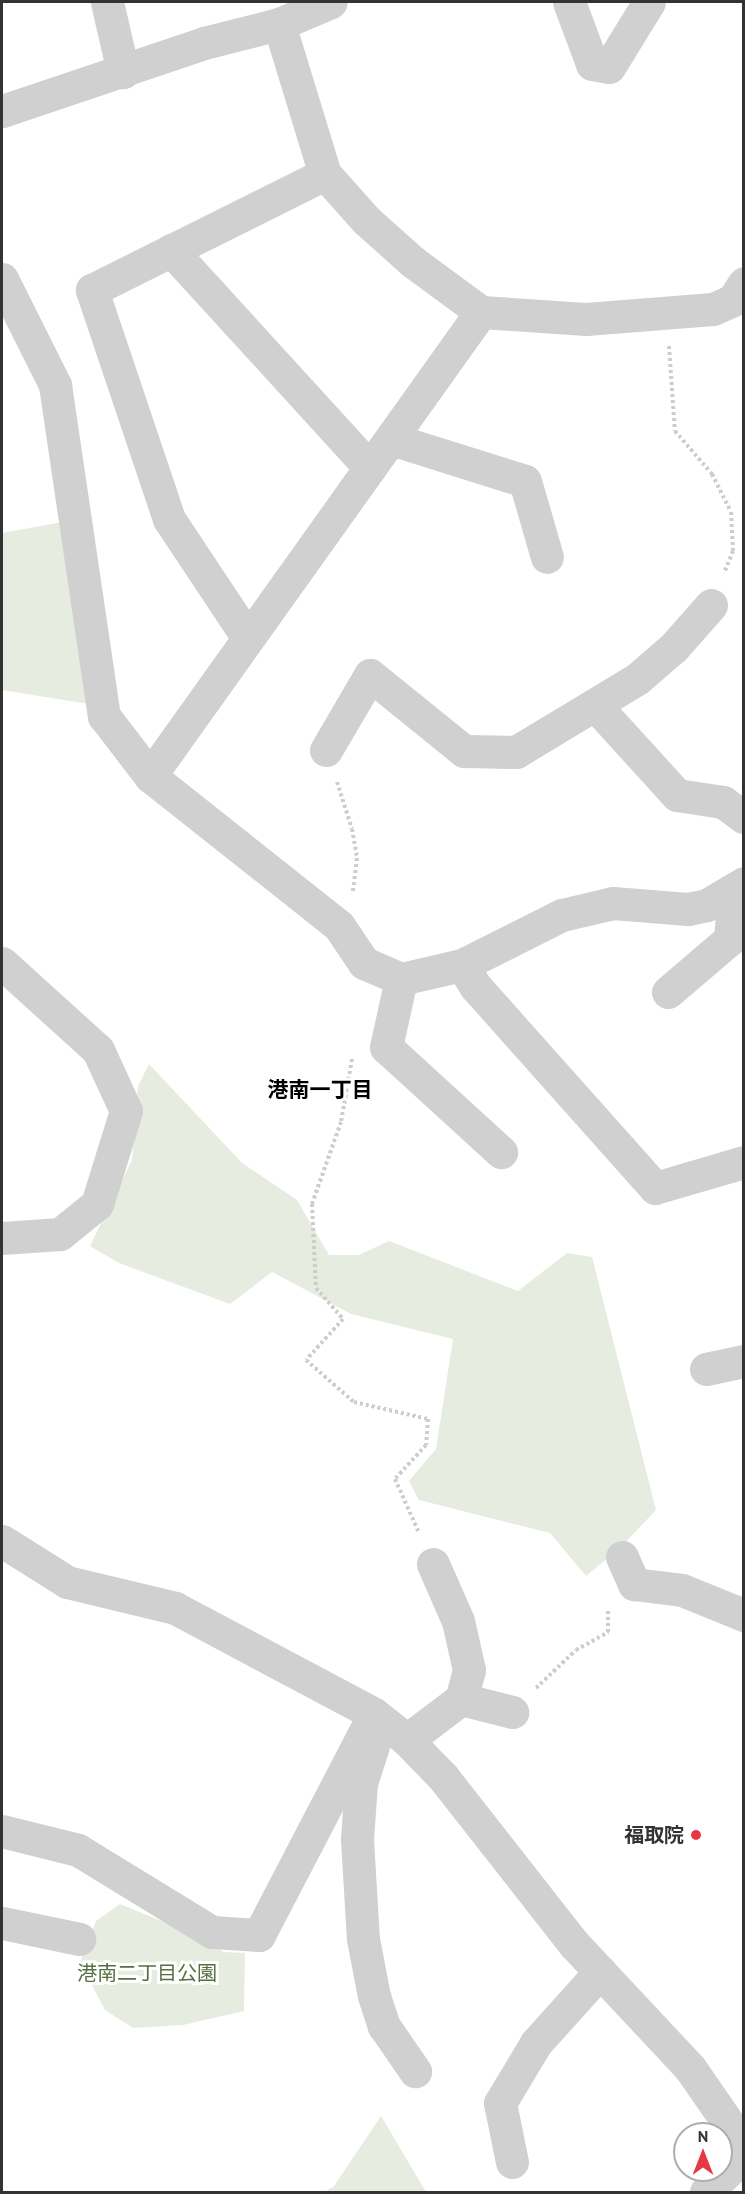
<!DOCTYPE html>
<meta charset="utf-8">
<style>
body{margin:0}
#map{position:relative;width:745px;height:2194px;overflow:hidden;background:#fff;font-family:"PT Sans","Noto Sans JP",sans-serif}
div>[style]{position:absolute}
.green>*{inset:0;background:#e6ecdf}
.path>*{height:4px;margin-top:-2px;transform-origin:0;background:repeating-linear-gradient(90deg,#cdcdcd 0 3px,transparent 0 6px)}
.minor>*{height:33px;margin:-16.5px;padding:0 16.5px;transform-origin:16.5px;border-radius:16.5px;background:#d0d0d0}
.dots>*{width:16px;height:16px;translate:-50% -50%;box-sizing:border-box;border:3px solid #fff;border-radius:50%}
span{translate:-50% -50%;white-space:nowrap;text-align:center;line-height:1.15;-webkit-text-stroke:6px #fff;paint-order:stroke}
.poi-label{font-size:20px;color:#333;font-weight:700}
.right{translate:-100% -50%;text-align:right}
.park-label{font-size:20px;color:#56703f}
.neighbourhood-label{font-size:21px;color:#000;font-weight:700}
.frame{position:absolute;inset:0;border:3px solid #333;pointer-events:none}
.north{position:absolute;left:673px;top:2122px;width:60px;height:60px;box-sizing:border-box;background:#fff;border:2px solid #adadad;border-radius:50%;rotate:0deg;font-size:16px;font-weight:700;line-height:24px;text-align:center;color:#333}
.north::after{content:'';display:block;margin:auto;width:21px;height:27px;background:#e63946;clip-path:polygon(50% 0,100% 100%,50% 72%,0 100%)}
</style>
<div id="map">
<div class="green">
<div style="clip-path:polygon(63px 522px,89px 704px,2px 690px,2px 533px)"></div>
<div style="clip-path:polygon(149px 1064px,242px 1163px,297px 1200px,329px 1255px,359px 1255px,389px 1241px,518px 1291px,567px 1253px,592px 1257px,656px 1510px,620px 1548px,586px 1576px,550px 1533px,419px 1500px,409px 1481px,436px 1449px,453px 1339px,351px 1314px,272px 1272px,230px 1304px,119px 1263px,90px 1246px,132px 1160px,138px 1086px)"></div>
<div style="clip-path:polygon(120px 1904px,190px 1933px,224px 1952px,245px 1953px,244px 2011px,183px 2025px,133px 2028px,105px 2010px,80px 1962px,96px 1921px)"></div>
<div style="clip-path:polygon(381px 2116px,426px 2192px,325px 2192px,334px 2186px)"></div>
</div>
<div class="path">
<div style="left:669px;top:346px;width:85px;rotate:86deg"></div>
<div style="left:675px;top:431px;width:57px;rotate:49.3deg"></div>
<div style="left:712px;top:474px;width:42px;rotate:63.4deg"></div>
<div style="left:731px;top:512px;width:39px;rotate:87deg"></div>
<div style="left:733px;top:551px;width:24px;rotate:112deg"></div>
<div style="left:337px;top:782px;width:49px;rotate:72.3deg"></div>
<div style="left:352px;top:829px;width:29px;rotate:80deg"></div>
<div style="left:357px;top:858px;width:34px;rotate:97deg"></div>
<div style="left:352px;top:1059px;width:64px;rotate:99.9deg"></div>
<div style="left:341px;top:1122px;width:87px;rotate:109.5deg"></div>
<div style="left:312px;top:1204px;width:84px;rotate:87.3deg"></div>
<div style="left:316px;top:1288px;width:41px;rotate:48.9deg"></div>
<div style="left:343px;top:1319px;width:55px;rotate:132.1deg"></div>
<div style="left:306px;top:1360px;width:64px;rotate:41.2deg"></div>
<div style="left:354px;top:1402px;width:76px;rotate:12.9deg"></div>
<div style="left:428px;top:1419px;width:26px;rotate:94deg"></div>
<div style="left:426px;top:1445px;width:46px;rotate:132.4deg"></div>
<div style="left:395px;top:1479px;width:59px;rotate:66deg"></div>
<div style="left:536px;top:1688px;width:55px;rotate:-43.5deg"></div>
<div style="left:576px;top:1650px;width:37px;rotate:-29deg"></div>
<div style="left:608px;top:1632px;width:24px;rotate:-90deg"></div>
</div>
<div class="minor">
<div style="left:107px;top:2px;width:72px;rotate:77.1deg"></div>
<div style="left:569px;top:2px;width:66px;rotate:69.6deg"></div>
<div style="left:592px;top:64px;width:17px;rotate:10deg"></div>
<div style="left:609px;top:67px;width:76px;rotate:-58.4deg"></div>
<div style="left:279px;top:24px;width:157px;rotate:73deg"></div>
<div style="left:325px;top:174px;width:62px;rotate:48.3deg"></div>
<div style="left:366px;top:220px;width:63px;rotate:41.8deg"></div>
<div style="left:413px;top:262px;width:84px;rotate:36.3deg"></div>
<div style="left:481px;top:312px;width:105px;rotate:3.8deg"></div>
<div style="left:586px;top:319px;width:127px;rotate:-4.5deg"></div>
<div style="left:713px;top:309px;width:22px;rotate:-24deg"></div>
<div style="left:733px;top:300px;width:20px;rotate:-57deg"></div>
<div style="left:2px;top:111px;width:213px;rotate:-18.6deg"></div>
<div style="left:204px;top:43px;width:77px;rotate:-14.2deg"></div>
<div style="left:279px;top:24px;width:56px;rotate:-22.9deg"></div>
<div style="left:171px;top:250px;width:295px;rotate:47.6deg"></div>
<div style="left:2px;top:279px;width:119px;rotate:63.4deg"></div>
<div style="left:55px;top:385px;width:335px;rotate:81.6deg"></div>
<div style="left:104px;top:716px;width:76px;rotate:52.5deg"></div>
<div style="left:150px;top:776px;width:241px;rotate:38.4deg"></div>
<div style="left:339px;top:926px;width:45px;rotate:56deg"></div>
<div style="left:364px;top:963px;width:40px;rotate:23.4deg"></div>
<div style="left:401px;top:979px;width:63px;rotate:-12.9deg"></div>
<div style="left:462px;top:965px;width:112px;rotate:-26.6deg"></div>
<div style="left:562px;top:915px;width:52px;rotate:-13.2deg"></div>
<div style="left:613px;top:903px;width:75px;rotate:4.6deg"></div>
<div style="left:688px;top:909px;width:19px;rotate:-12deg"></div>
<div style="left:707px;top:905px;width:43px;rotate:-30.7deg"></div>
<div style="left:391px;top:439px;width:140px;rotate:17.4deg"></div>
<div style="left:525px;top:481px;width:79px;rotate:73.9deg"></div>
<div style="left:248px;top:638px;width:143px;rotate:-123.6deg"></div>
<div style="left:169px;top:519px;width:242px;rotate:-108.6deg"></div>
<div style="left:92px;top:290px;width:260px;rotate:-26.5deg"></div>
<div style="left:595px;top:705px;width:122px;rotate:47.7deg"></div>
<div style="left:677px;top:795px;width:47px;rotate:8.7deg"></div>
<div style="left:723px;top:802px;width:26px;rotate:36deg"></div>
<div style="left:326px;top:750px;width:87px;rotate:-59.6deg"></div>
<div style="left:370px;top:675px;width:121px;rotate:39deg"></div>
<div style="left:464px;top:751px;width:52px;rotate:1.1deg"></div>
<div style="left:516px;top:752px;width:141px;rotate:-31.1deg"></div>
<div style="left:637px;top:679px;width:49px;rotate:-40.9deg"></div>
<div style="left:674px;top:647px;width:56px;rotate:-48.6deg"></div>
<div style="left:150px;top:776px;width:570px;rotate:-54.5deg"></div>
<div style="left:2px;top:963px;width:130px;rotate:42.2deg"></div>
<div style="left:98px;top:1050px;width:67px;rotate:65.3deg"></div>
<div style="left:126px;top:1111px;width:97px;rotate:107.3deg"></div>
<div style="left:97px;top:1204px;width:48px;rotate:141deg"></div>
<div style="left:60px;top:1234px;width:58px;rotate:176.1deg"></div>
<div style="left:462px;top:965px;width:26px;rotate:58deg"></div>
<div style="left:476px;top:987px;width:269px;rotate:48.3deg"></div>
<div style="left:655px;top:1188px;width:93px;rotate:-16.3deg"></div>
<div style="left:401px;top:979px;width:70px;rotate:102.4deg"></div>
<div style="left:386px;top:1047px;width:156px;rotate:42.4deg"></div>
<div style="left:668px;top:992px;width:82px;rotate:-40.5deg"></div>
<div style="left:730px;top:939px;width:49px;rotate:-85.3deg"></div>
<div style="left:706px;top:1369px;width:39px;rotate:-12deg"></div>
<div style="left:2px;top:1541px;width:77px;rotate:32.2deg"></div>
<div style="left:67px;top:1582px;width:111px;rotate:13.5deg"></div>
<div style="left:175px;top:1608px;width:225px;rotate:28deg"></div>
<div style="left:374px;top:1714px;width:42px;rotate:38.2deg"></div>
<div style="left:407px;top:1740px;width:52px;rotate:45.8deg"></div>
<div style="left:443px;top:1777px;width:212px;rotate:51.9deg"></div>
<div style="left:574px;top:1944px;width:170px;rotate:46.9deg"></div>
<div style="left:690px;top:2068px;width:95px;rotate:55.3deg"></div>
<div style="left:622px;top:1557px;width:30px;rotate:66deg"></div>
<div style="left:634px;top:1584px;width:48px;rotate:7.1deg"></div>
<div style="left:682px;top:1590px;width:67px;rotate:22deg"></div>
<div style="left:433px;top:1564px;width:62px;rotate:66.3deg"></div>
<div style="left:458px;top:1621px;width:50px;rotate:77.3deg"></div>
<div style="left:469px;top:1670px;width:30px;rotate:105deg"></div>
<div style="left:407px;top:1740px;width:68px;rotate:-37.2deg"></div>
<div style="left:461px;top:1699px;width:53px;rotate:14.3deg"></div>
<div style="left:373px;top:1746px;width:39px;rotate:108deg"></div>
<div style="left:361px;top:1783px;width:56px;rotate:94.1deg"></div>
<div style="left:357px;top:1839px;width:100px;rotate:86.6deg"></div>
<div style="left:363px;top:1939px;width:58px;rotate:79.1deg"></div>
<div style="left:374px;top:1996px;width:32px;rotate:72deg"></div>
<div style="left:384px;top:2026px;width:55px;rotate:55.4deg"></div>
<div style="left:2px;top:1831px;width:78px;rotate:14deg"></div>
<div style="left:78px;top:1850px;width:157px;rotate:31.5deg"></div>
<div style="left:212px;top:1932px;width:47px;rotate:3.7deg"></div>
<div style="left:259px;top:1935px;width:249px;rotate:-62.5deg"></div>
<div style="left:2px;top:1923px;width:79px;rotate:11.7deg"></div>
<div style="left:512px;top:2162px;width:60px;rotate:-101.5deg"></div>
<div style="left:500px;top:2103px;width:70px;rotate:-59deg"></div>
<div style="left:536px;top:2043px;width:96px;rotate:-48deg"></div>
<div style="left:706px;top:2192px;width:52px;rotate:-43.5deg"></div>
</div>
<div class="dots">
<div style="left:696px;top:1835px;background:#e63946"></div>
</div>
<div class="poi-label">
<span class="right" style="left:684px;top:1835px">福取院</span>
</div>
<div class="park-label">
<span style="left:147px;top:1973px">港南二丁目公園</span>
</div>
<div class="neighbourhood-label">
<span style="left:320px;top:1090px">港南一丁目</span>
</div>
<div class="frame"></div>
<div class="north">N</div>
</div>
